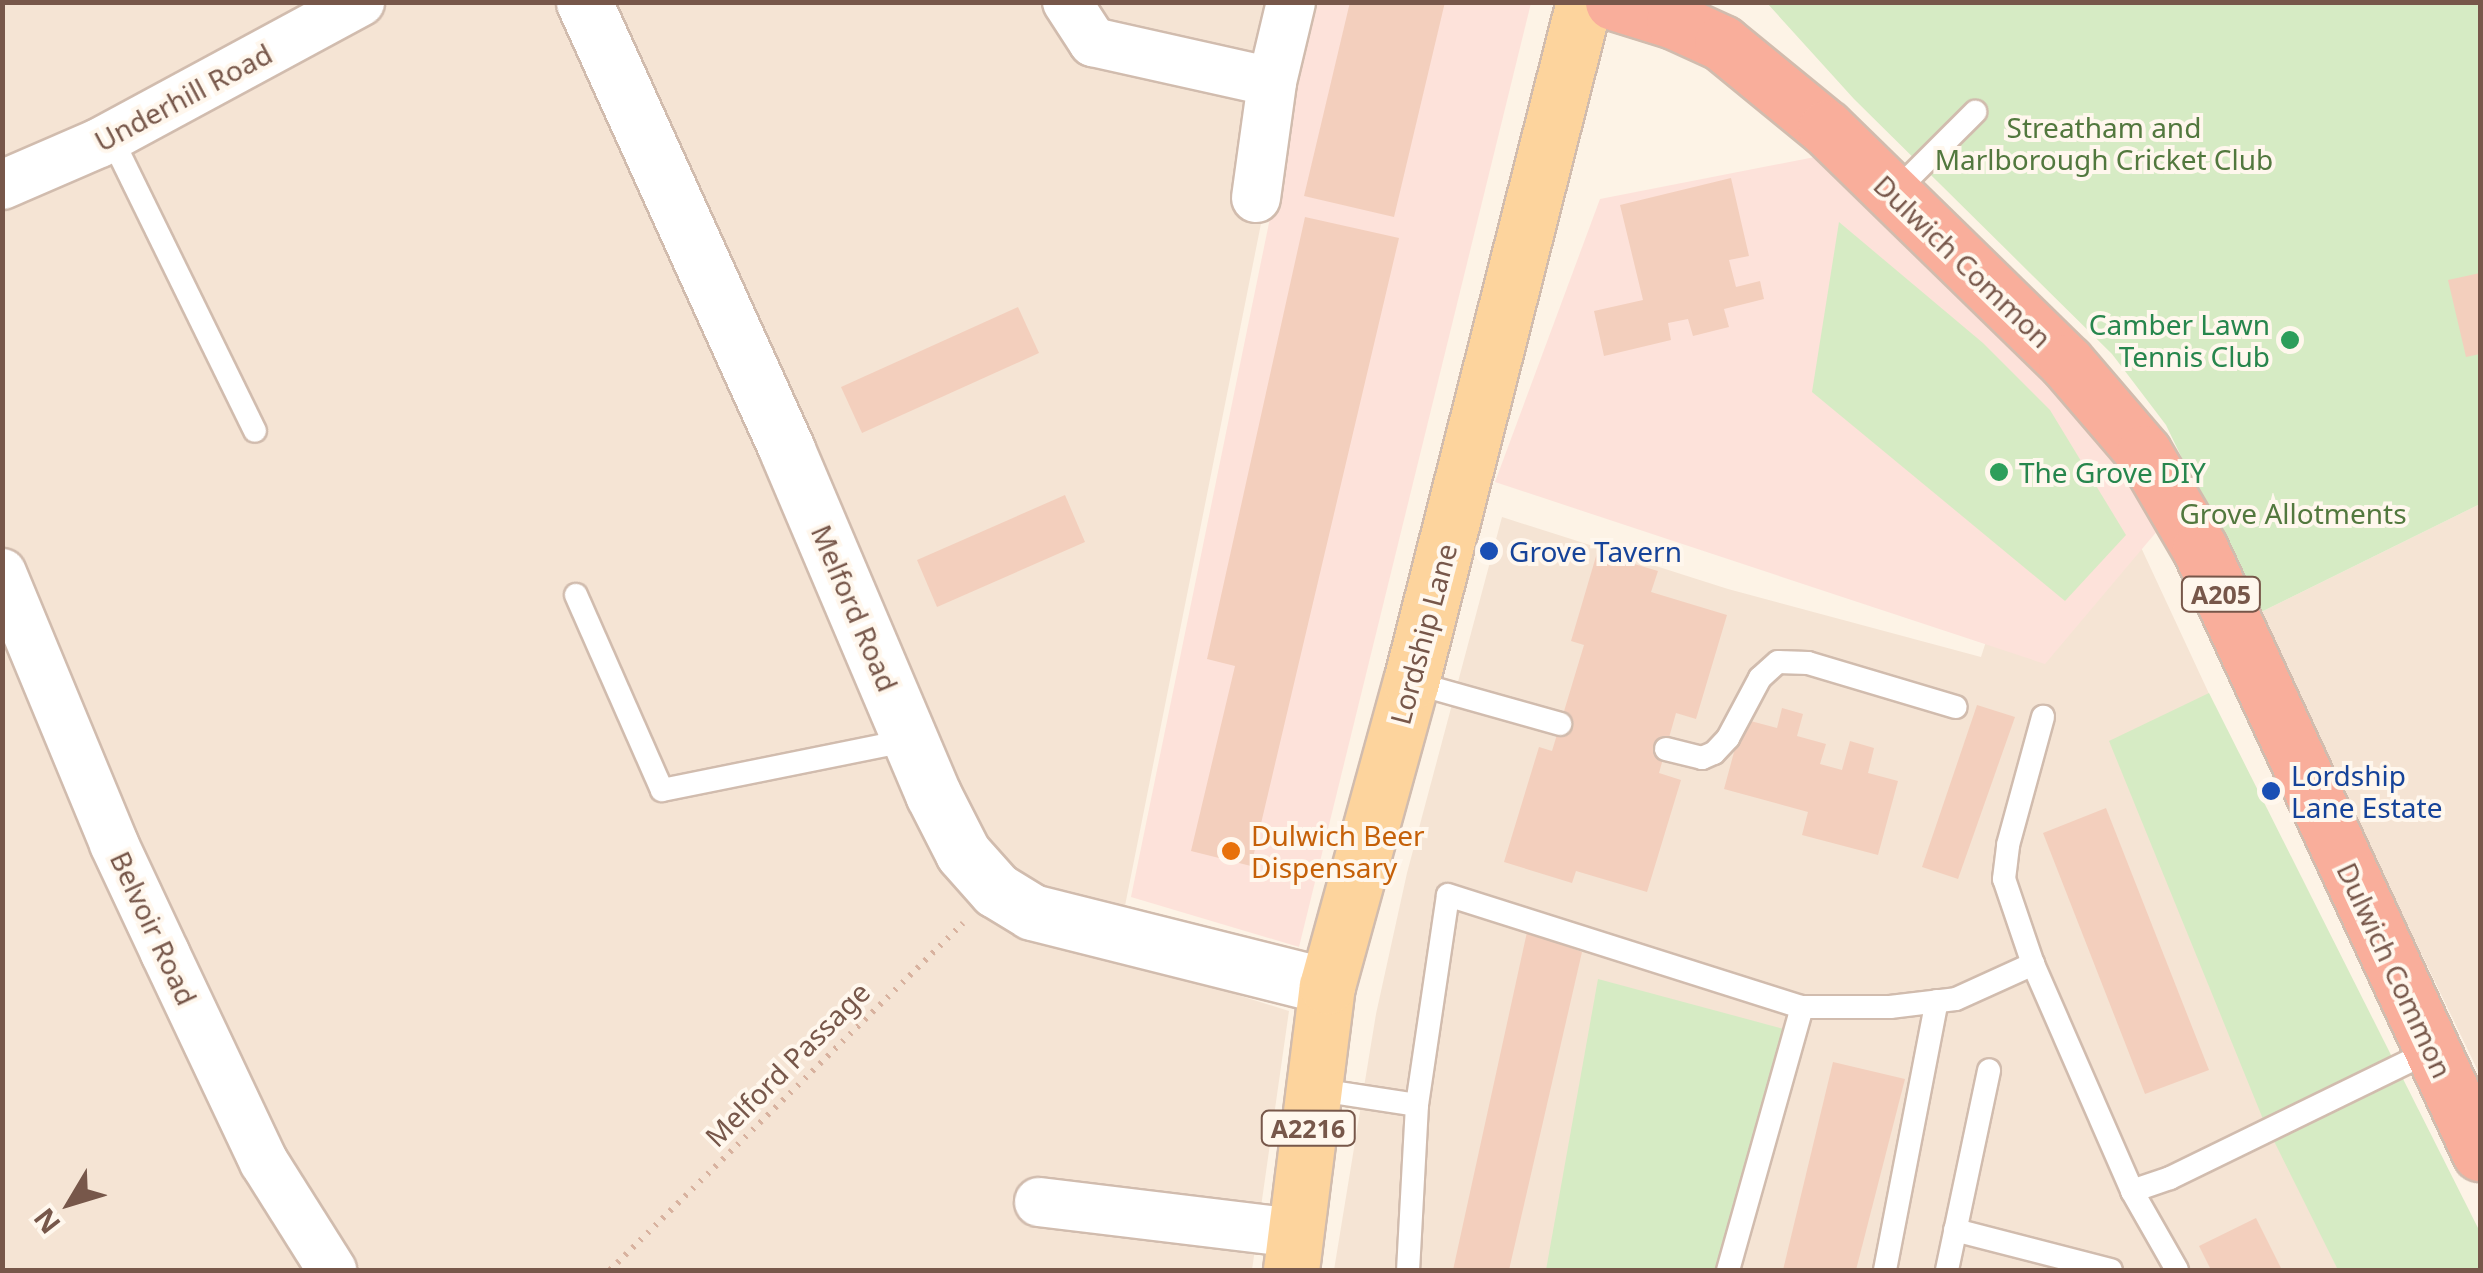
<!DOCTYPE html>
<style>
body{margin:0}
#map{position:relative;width:2483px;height:1273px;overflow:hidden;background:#fdf3e6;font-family:"Noto Sans",sans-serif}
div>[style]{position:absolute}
.residential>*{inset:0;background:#f5e4d4}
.commercial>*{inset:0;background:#fde2da}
.green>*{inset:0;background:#d6ebc4}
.building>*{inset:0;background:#f3cfbd}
.path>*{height:6px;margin-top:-3px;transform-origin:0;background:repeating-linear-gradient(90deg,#d8b29f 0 2.5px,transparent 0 10.5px)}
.roads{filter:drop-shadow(2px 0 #d1bcae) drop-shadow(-2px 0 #d1bcae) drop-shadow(0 2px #d1bcae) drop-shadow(0 -2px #d1bcae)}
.lane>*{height:22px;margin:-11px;padding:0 11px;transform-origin:11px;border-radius:11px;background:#fff}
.street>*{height:48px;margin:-24px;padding:0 24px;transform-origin:24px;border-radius:24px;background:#fff}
.secondary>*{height:55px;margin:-27.5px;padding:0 27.5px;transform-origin:27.5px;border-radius:27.5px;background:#fff}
.primary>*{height:55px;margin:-27.5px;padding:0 27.5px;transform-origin:27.5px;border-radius:27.5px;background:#fdd49d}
.highway>*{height:55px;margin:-27.5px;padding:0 27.5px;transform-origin:27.5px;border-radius:27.5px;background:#f9ae9b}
.dots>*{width:28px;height:28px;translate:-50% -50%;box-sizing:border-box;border:5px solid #fff7ed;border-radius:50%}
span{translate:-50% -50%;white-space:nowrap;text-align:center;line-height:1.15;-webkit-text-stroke:8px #fff7ed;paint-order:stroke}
.shield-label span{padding:2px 8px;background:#fff7ed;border:2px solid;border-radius:8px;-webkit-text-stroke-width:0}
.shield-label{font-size:25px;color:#77574a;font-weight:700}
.street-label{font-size:28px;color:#77574a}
.park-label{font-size:28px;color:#52783e}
.leisure-label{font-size:28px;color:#27864d}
.right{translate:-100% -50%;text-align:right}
.left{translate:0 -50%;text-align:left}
.transit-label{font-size:28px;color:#164399}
.food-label{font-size:28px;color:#c56008}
.frame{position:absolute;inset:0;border:5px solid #77574a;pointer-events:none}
.north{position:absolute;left:20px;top:1153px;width:100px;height:100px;-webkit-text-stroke:8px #fff7ed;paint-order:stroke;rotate:232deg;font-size:28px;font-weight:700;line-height:40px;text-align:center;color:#77574a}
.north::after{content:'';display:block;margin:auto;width:35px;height:45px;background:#77574a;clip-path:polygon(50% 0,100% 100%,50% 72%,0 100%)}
</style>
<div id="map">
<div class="residential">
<div style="clip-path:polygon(2px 3px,1305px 3px,1115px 956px,1289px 1011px,1252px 1270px,3px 1270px)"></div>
<div style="clip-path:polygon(2480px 504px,2480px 1075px,2257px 614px)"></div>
<div style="clip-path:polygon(1502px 517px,1728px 589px,1981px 657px,2013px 558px,2132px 528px,2477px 1270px,1334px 1270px,1376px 1014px,1407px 873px)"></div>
</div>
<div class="commercial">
<div style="clip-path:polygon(1314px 3px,1531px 3px,1299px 947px,1131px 897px)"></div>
<div style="clip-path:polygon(1815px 157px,2079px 396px,2158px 530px,2045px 664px,1495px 482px,1600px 199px)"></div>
</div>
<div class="green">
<div style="clip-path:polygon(1767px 3px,2480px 3px,2480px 504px,2257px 614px,2166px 425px,2112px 354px,1854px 99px)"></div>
<div style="clip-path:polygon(1839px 222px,1983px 343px,2050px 410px,2126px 535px,2065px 601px,1812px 392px)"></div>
<div style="clip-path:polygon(2209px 693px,2480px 1232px,2480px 1270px,2338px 1270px,2263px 1119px,2109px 741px)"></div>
<div style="clip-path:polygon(1598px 979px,1784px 1029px,1717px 1270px,1546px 1270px)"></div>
</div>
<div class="building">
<div style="clip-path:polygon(1350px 2px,1445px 2px,1394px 217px,1304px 196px)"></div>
<div style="clip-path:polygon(1731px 178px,1749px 256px,1729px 260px,1736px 287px,1760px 281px,1764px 299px,1724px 309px,1729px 327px,1693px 336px,1688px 319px,1668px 323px,1671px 340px,1604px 356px,1594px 311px,1643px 300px,1620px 205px)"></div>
<div style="clip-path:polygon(1305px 217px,1399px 238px,1251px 866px,1191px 851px,1235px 666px,1207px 659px)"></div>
<div style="clip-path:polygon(2480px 273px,2480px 354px,2466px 357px,2448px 280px)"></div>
<div style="clip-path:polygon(1018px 307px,1039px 353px,862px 433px,841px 387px)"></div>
<div style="clip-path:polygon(1065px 495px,1085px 542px,937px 607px,917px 560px)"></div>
<div style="clip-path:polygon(1597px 553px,1658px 571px,1651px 592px,1727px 615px,1696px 719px,1676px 713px,1659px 773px,1681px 780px,1647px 892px,1576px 871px,1572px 883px,1504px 862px,1539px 747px,1552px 751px,1584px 645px,1571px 641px)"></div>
<div style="clip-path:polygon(1977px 705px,2015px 717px,1958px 879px,1922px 867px)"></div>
<div style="clip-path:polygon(1782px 708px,1803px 714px,1797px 736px,1826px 744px,1820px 764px,1842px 770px,1850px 741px,1874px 748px,1868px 773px,1898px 781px,1878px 855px,1802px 835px,1808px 812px,1724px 789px,1743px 719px,1777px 728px)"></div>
<div style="clip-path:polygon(2106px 808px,2209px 1070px,2145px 1094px,2043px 833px)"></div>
<div style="clip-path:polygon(1527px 932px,1582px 952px,1509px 1270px,1453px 1270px)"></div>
<div style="clip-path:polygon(1833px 1062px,1905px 1079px,1856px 1270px,1783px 1270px)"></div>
<div style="clip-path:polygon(2256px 1218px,2282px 1270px,2211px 1270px,2199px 1246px)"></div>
</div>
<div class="path">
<div style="left:610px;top:1270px;width:495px;rotate:-44.5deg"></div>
</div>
<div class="roads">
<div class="lane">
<div style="left:111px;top:137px;width:327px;rotate:63.9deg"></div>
<div style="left:1894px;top:193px;width:115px;rotate:-45deg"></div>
<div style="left:576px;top:595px;width:213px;rotate:66.2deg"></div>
<div style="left:662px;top:790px;width:254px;rotate:-11.4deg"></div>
<div style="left:1411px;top:682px;width:155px;rotate:15.7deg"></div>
<div style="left:1666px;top:749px;width:37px;rotate:14deg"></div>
<div style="left:1702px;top:758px;width:13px;rotate:-23deg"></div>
<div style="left:1714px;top:753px;width:21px;rotate:-47deg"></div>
<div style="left:1728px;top:738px;width:68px;rotate:-61.9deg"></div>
<div style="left:1760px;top:678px;width:24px;rotate:-42deg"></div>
<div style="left:1778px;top:662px;width:30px;rotate:2deg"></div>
<div style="left:1808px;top:663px;width:154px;rotate:16.6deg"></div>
<div style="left:2033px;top:964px;width:90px;rotate:-108.8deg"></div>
<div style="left:2004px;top:879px;width:34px;rotate:-83deg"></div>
<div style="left:2008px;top:845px;width:133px;rotate:-74.7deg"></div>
<div style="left:1802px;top:1007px;width:88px"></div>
<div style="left:1890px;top:1007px;width:66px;rotate:-6.9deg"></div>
<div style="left:1956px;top:999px;width:85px;rotate:-24.4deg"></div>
<div style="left:2033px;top:964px;width:248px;rotate:66.4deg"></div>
<div style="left:2132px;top:1191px;width:91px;rotate:60.3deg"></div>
<div style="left:1313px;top:1089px;width:105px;rotate:8.7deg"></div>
<div style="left:1417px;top:1105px;width:165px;rotate:93.1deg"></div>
<div style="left:1417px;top:1105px;width:212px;rotate:-81.6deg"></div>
<div style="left:1448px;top:895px;width:371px;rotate:17.6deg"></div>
<div style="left:1802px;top:1007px;width:273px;rotate:105.7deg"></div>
<div style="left:2132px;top:1191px;width:40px;rotate:-18.9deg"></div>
<div style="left:2170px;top:1178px;width:292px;rotate:-26deg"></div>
<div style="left:1955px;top:1230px;width:161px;rotate:14.4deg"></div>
<div style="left:1885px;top:1270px;width:274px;rotate:-79.1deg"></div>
<div style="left:1947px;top:1270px;width:204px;rotate:-78.1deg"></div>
</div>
<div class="street">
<div style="left:1067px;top:2px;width:48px;rotate:57deg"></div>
<div style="left:1093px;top:42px;width:183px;rotate:12.6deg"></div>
<div style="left:2px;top:185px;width:106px;rotate:-23.4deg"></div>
<div style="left:99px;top:143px;width:297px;rotate:-28.4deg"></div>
<div style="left:1256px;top:198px;width:117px;rotate:-82.1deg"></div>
<div style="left:1272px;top:82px;width:82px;rotate:-76.6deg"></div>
<div style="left:2px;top:573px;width:293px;rotate:67.5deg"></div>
<div style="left:114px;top:844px;width:120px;rotate:64.9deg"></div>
<div style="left:165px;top:953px;width:231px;rotate:64.7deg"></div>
<div style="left:264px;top:1162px;width:128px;rotate:57.8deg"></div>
<div style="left:1039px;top:1202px;width:257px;rotate:6.9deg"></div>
</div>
<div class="secondary">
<div style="left:584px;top:2px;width:492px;rotate:65.6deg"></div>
<div style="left:787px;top:450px;width:374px;rotate:67deg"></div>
<div style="left:933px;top:794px;width:66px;rotate:63deg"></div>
<div style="left:963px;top:853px;width:50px;rotate:48.3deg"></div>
<div style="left:996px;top:890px;width:42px;rotate:31.4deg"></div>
<div style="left:1032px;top:912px;width:304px;rotate:14.1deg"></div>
</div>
<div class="primary">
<div style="left:1291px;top:1270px;width:286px;rotate:-82.8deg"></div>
<div style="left:1327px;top:986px;width:315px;rotate:-74.6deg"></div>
<div style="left:1411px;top:682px;width:702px;rotate:-75.73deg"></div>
</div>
<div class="highway">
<div style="left:1613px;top:2px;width:64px;rotate:17.3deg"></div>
<div style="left:1674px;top:21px;width:53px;rotate:24.6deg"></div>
<div style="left:1722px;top:43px;width:134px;rotate:39.3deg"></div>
<div style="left:1826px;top:128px;width:335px;rotate:44.3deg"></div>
<div style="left:2066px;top:362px;width:120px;rotate:49.4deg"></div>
<div style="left:2144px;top:453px;width:111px;rotate:59.7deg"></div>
<div style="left:2200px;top:549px;width:666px;rotate:65.13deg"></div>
</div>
</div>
<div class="dots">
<div style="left:2290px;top:340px;background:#2e9e5b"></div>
<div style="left:1999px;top:472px;background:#2e9e5b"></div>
<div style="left:1489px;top:551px;background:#1a4fb4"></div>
<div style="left:2271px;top:791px;background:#1a4fb4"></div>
<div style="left:1231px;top:851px;background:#e8710a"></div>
</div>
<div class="shield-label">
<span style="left:2221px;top:594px">A205</span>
<span style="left:1308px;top:1128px">A2216</span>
</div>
<div class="street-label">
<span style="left:183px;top:97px;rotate:-28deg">Underhill Road</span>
<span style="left:1963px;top:261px;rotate:44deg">Dulwich Common</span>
<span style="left:855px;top:608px;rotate:67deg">Melford Road</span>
<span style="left:1423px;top:634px;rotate:-75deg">Lordship Lane</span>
<span style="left:154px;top:928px;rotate:65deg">Belvoir Road</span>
<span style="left:2395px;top:970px;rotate:65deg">Dulwich Common</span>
<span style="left:787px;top:1064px;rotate:-45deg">Melford Passage</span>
</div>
<div class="park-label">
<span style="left:2104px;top:143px">Streatham and<br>Marlborough Cricket Club</span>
<span style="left:2293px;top:513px">Grove Allotments</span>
</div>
<div class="leisure-label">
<span class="right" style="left:2270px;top:340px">Camber Lawn<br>Tennis Club</span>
<span class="left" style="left:2019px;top:472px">The Grove DIY</span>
</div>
<div class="transit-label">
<span class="left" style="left:1509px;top:551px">Grove Tavern</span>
<span class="left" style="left:2291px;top:791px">Lordship<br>Lane Estate</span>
</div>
<div class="food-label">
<span class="left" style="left:1251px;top:851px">Dulwich Beer<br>Dispensary</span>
</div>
<div class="frame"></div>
<div class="north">N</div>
</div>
